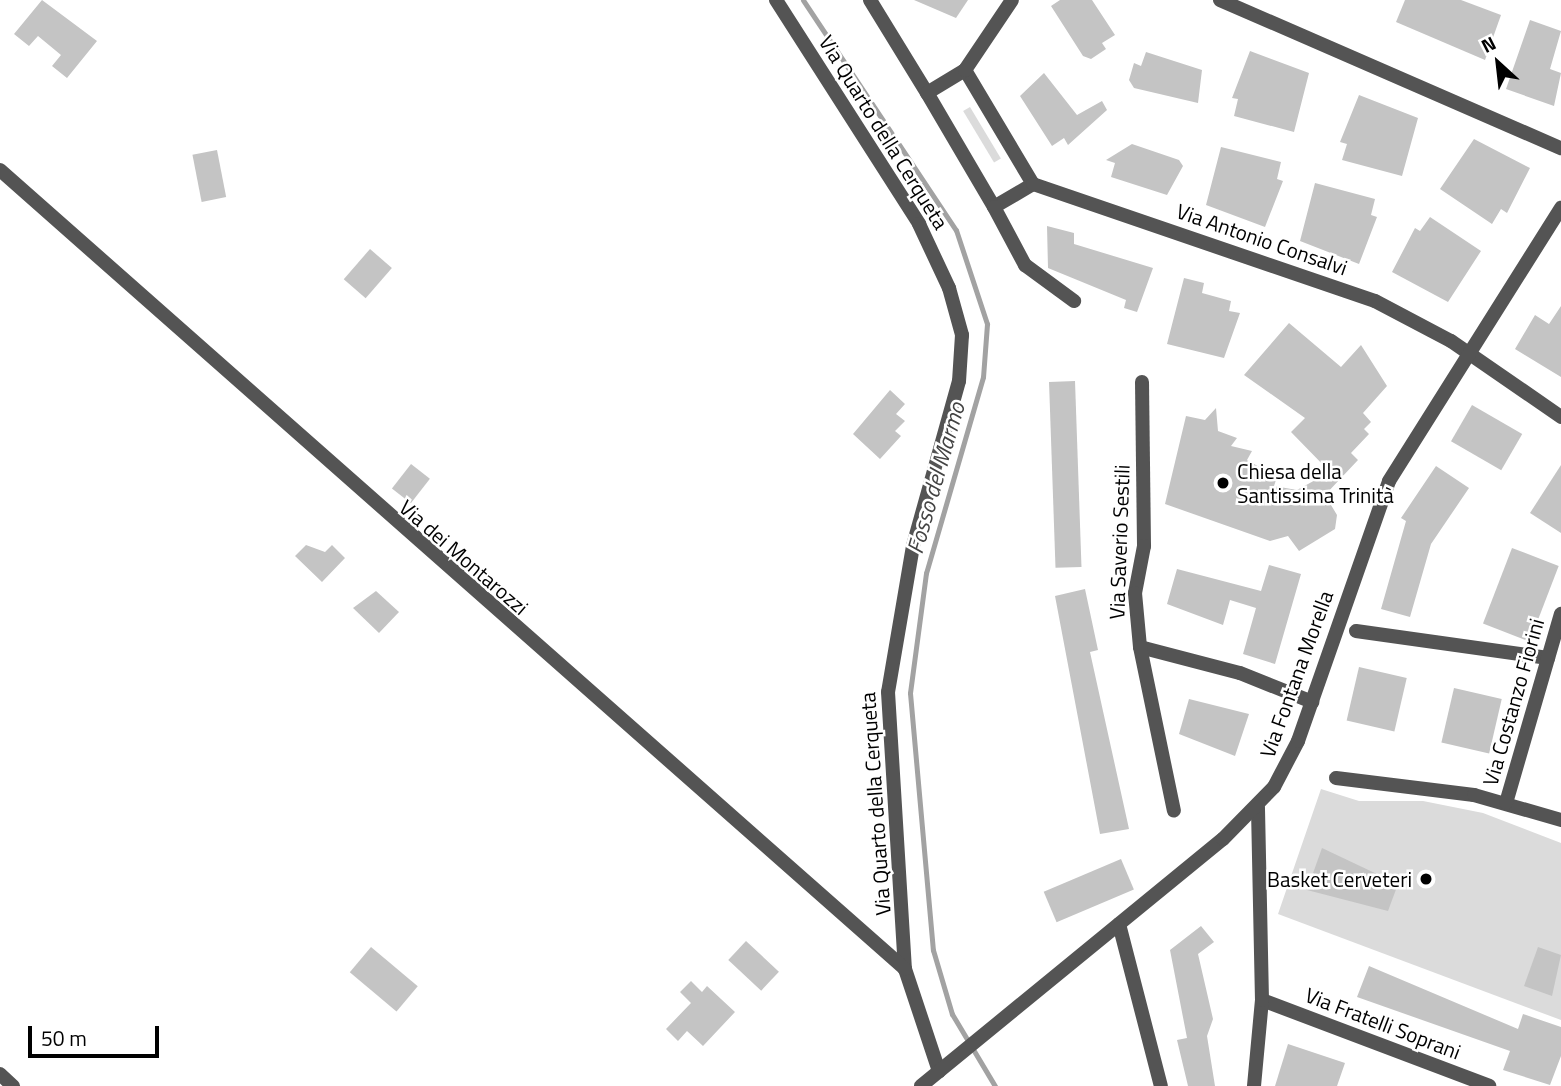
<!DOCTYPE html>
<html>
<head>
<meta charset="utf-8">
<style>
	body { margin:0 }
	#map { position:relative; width:1561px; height:1086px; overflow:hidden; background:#fff; font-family:"Titillium Web",sans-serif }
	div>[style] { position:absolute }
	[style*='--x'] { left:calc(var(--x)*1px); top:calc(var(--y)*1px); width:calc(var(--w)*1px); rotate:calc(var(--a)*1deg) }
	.green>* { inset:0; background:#dbdbdb; transform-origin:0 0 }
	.stream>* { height:5px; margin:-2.5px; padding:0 2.5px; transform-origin:2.5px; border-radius:2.5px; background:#a2a2a2 }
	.building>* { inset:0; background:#c4c4c4; transform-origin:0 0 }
	.minor>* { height:14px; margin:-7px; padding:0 7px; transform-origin:7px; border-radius:7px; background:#545454 }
	.tertiary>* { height:14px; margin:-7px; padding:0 7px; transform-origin:7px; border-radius:7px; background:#545454 }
	.dots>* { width:19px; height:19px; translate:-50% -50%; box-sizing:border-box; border:4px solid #fff; border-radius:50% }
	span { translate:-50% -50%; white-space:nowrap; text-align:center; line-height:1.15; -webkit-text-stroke:5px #fff; paint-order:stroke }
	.street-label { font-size:21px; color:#000 }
	.poi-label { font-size:21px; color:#000 }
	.left { translate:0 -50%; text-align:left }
	.right { translate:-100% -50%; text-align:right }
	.water-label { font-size:23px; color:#434343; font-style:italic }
	.north { position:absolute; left:1463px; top:28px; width:70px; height:70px; -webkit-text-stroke:5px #fff; paint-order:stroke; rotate:333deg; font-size:19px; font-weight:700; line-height:28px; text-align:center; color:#000 }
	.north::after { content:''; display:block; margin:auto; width:24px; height:32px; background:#000; clip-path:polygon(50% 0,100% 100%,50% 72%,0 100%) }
	.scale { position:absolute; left:28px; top:1026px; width:131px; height:32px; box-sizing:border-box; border:4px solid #000; border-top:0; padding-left:9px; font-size:21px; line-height:24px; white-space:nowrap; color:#000; -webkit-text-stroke:5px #fff; paint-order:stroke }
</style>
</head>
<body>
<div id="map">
	<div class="green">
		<div style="left:970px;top:107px;width:60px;height:8px;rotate:59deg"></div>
		<div style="clip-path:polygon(1321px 789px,1359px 801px,1423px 801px,1483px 813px,1561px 843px,1561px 1020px,1278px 914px)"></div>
	</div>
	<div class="stream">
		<div style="--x:803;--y:0;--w:276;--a:56.4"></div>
		<div style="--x:956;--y:230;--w:99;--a:71.7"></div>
		<div style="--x:987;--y:324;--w:53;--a:94.3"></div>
		<div style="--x:983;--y:377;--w:204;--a:106.2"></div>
		<div style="--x:926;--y:573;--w:121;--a:97.6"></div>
		<div style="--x:910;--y:693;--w:258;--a:84.9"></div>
		<div style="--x:933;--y:950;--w:67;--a:73.5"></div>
		<div style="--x:952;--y:1014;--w:84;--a:59.2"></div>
	</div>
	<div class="building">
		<div style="clip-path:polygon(42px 0,97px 41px,67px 78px,52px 66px,61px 55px,38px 36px,29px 46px,14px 34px)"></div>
		<div style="clip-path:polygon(914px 0,968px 0,956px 18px)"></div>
		<div style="clip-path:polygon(1060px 0,1092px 0,1115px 35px,1102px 43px,1106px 49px,1091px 59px,1083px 56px,1051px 6px)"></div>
		<div style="clip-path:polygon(1405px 0,1461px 0,1501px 15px,1485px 60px,1396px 22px)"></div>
		<div style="clip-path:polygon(1530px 20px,1561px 31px,1550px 69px,1561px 73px,1554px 106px,1506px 89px)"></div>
		<div style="clip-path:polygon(1250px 51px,1309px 73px,1294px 132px,1234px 116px,1238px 99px,1232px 98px)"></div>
		<div style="clip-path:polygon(1146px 52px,1202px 70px,1198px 103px,1134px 88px,1129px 80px,1134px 63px,1141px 66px)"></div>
		<div style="clip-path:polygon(1044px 73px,1077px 115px,1102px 101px,1107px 110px,1068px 145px,1064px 138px,1052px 146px,1020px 96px)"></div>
		<div style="clip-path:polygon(1359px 95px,1418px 118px,1402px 176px,1342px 160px,1347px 144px,1340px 142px)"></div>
		<div style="clip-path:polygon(1474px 139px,1530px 168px,1507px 213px,1501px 209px,1492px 224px,1440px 189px)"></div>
		<div style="clip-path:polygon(1132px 144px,1179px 160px,1183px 166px,1167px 195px,1111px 177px,1115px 163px,1106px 160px)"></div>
		<div style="clip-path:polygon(1221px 147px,1281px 162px,1277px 179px,1283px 181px,1265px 227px,1206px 205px)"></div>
		<div style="left:217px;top:150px;width:48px;height:25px;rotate:79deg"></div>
		<div style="clip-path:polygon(1315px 183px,1375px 199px,1371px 215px,1377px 217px,1359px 264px,1300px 241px)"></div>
		<div style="clip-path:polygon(1430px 217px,1481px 251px,1448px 302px,1392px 272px,1415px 228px,1420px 231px)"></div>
		<div style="clip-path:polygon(1047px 226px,1074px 233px,1074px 244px,1153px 268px,1137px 312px,1124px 308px,1126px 300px,1048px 268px)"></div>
		<div style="left:370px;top:249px;width:29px;height:40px;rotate:41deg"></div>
		<div style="clip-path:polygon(1184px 278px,1204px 283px,1202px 293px,1231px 301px,1229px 311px,1240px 313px,1224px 358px,1167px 344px)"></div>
		<div style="clip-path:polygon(1561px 306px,1561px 377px,1515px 349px,1535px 315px,1549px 324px)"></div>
		<div style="clip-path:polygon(1289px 323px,1341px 367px,1361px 345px,1387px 386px,1363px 413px,1371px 422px,1364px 429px,1369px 434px,1351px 453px,1358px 460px,1325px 495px,1337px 515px,1335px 529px,1299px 551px,1288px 536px,1270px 541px,1165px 504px,1186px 416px,1205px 420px,1216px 408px,1218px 431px,1237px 438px,1231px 446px,1252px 451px,1247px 460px,1277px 477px,1274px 486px,1297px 490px,1330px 472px,1291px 432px,1305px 418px,1244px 375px)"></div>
		<div style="left:1075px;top:381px;width:186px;height:26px;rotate:88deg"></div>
		<div style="clip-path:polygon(890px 390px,905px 404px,896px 414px,905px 421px,895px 431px,901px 436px,880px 459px,853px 434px)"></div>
		<div style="left:1472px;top:405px;width:58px;height:42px;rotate:30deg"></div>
		<div style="left:411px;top:464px;width:24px;height:31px;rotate:38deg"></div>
		<div style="clip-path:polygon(1561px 465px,1561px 533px,1530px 513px)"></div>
		<div style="clip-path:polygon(1436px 466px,1469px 488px,1431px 544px,1410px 617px,1381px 609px,1406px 521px,1401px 518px)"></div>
		<div style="clip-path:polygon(306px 545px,325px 552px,332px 545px,345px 558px,322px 582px,295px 556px)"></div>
		<div style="left:1512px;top:548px;width:50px;height:81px;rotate:21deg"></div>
		<div style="clip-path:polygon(1269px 565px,1301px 574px,1275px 664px,1243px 654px,1256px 608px,1230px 600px,1223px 625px,1167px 604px,1177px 569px,1261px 591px)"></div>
		<div style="clip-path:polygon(1085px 589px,1098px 650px,1090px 652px,1129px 829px,1100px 834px,1055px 596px)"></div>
		<div style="clip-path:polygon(376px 591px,399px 612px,379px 633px,353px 608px)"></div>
		<div style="left:1359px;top:667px;width:49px;height:55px;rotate:13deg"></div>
		<div style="left:1454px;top:688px;width:49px;height:56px;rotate:13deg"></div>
		<div style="clip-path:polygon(1189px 699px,1249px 714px,1235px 756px,1179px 734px)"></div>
		<div style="clip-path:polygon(1322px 848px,1398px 884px,1388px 911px,1307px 890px)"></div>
		<div style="left:1121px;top:859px;width:33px;height:84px;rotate:67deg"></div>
		<div style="clip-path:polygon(1201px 926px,1214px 942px,1198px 954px,1213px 1019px,1207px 1036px,1215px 1086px,1188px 1086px,1177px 1040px,1187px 1038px,1170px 950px)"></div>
		<div style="left:746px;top:941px;width:45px;height:26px;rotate:43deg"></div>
		<div style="left:371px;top:947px;width:61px;height:33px;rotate:40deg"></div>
		<div style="clip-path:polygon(1538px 947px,1561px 955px,1552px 996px,1524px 986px)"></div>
		<div style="clip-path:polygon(1369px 966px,1518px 1029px,1523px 1014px,1561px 1027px,1561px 1056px,1550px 1085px,1503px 1070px,1510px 1051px,1357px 997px)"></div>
		<div style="clip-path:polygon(691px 981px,702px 992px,707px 986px,735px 1012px,703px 1046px,687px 1031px,678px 1041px,666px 1029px,691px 1003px,680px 992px)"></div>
		<div style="clip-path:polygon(1288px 1044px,1345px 1063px,1337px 1086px,1275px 1086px)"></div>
	</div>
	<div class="minor">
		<div style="--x:776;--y:0;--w:266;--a:57.4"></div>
		<div style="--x:919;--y:224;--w:71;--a:64.9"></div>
		<div style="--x:949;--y:288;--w:49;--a:74.5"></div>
		<div style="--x:962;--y:335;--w:46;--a:93.7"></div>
		<div style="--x:959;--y:381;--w:171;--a:105.6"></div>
		<div style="--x:913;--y:546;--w:148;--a:99.7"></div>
		<div style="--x:888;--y:692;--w:278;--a:86.5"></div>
		<div style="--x:905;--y:969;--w:108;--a:71.6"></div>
		<div style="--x:870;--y:0;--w:109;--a:58.5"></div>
		<div style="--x:1220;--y:0;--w:372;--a:23.5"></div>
		<div style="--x:965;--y:70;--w:133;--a:59.2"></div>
		<div style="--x:1033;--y:184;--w:45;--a:149.5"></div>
		<div style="--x:994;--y:207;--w:132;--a:-120.4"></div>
		<div style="--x:927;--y:93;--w:44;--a:-31.2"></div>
		<div style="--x:965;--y:70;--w:84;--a:-56.1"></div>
		<div style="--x:0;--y:170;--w:1207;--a:41.44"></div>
		<div style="--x:1033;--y:184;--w:361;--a:18.9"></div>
		<div style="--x:1375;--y:301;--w:86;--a:27.8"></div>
		<div style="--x:1451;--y:341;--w:134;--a:34.6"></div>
		<div style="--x:994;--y:207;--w:66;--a:61.9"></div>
		<div style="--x:1025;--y:265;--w:61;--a:36.3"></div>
		<div style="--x:1142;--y:382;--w:164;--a:89.3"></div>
		<div style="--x:1144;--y:546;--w:48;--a:100.8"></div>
		<div style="--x:1135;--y:593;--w:54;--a:84.7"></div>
		<div style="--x:1140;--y:647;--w:103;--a:14.6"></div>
		<div style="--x:1240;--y:673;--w:78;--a:21.9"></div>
		<div style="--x:1356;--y:631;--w:194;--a:8"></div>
		<div style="--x:1140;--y:647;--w:167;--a:78.3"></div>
		<div style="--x:1336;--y:778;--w:139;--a:7"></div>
		<div style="--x:1474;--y:795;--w:91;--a:16"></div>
		<div style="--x:1506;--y:803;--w:197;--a:-73.8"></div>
		<div style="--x:1119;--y:924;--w:167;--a:75.5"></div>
		<div style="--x:1262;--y:1000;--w:243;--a:20.7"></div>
		<div style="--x:0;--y:1074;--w:18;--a:43"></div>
		<div style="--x:1254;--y:1086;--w:86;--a:-84.7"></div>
		<div style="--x:1262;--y:1000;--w:193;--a:-91.2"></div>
	</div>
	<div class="tertiary">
		<div style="--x:921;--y:1086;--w:390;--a:-39.3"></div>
		<div style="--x:1223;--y:839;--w:73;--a:-45.6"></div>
		<div style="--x:1274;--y:787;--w:52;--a:-62.4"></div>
		<div style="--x:1298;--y:741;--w:275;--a:-70.7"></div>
		<div style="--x:1389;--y:481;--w:323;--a:-57.8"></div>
	</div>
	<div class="dots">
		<div style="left:1223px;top:483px;background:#000"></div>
		<div style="left:1426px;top:879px;background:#000"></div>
	</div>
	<div class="street-label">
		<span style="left:884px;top:132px;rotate:58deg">Via Quarto della Cerqueta</span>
		<span style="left:1262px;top:239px;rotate:19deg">Via Antonio Consalvi</span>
		<span style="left:1119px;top:542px;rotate:-88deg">Via Saverio Sestili</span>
		<span style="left:464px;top:557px;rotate:41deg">Via dei Montarozzi</span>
		<span style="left:1296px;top:674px;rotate:-70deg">Via Fontana Morella</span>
		<span style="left:1513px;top:702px;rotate:-74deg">Via Costanzo Fiorini</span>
		<span style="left:875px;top:804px;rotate:-94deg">Via Quarto della Cerqueta</span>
		<span style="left:1383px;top:1023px;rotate:21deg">Via Fratelli Soprani</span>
	</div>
	<div class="poi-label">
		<span class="left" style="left:1237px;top:483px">Chiesa della<br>Santissima Trinità</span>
		<span class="right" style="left:1412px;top:879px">Basket Cerveteri</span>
	</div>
	<div class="water-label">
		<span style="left:936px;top:478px;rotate:-74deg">Fosso del Marmo</span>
	</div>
	<div class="north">N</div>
	<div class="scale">50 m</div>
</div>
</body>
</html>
